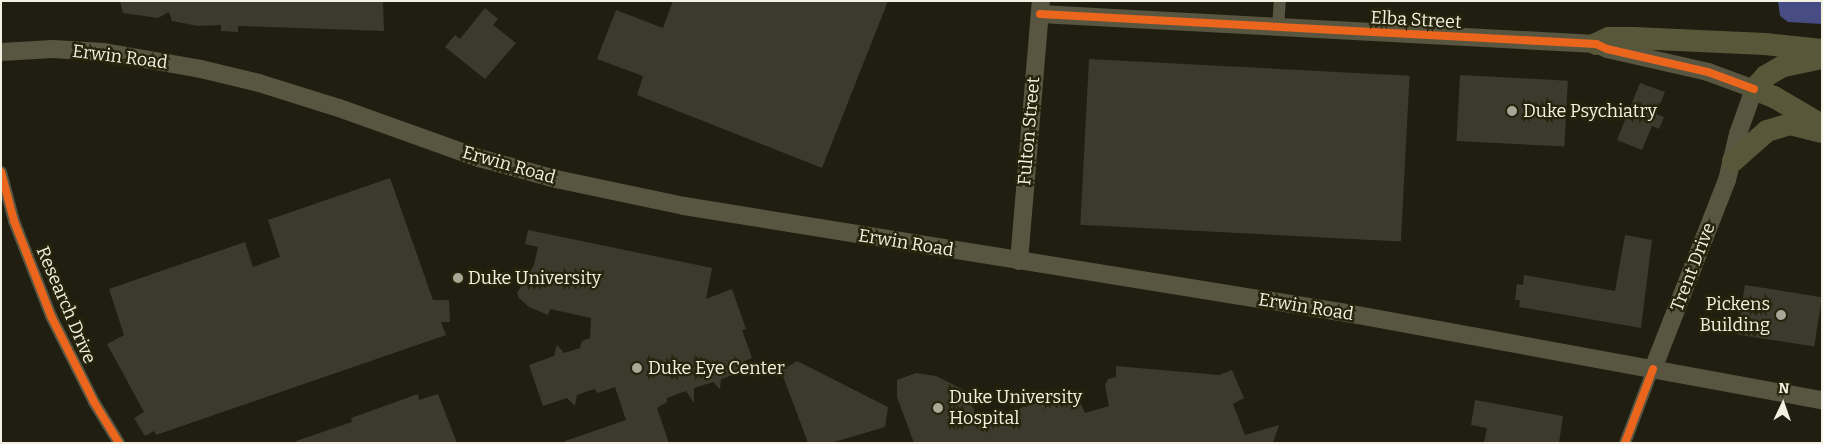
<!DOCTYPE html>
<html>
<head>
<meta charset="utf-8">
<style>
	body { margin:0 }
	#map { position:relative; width:1823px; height:444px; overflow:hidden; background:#201e10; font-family:Bitter,serif }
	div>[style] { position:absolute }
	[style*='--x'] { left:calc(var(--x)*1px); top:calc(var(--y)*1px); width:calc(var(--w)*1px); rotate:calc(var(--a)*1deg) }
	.forest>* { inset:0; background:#474c82 }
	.building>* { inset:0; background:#3b3a2d; transform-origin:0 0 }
	.street>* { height:12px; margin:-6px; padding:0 6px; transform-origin:6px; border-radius:6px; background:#575643 }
	.secondary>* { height:18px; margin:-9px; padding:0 9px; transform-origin:9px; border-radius:9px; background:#585640 }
	.highway>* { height:22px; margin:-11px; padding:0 11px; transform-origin:11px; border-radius:11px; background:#59573a }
	.cycleway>* { height:8px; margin:-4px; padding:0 4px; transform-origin:4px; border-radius:4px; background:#eb651d }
	.dots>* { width:14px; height:14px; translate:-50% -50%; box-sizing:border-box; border:2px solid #26240a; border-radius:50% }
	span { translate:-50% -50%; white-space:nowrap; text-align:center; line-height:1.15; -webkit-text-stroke:4.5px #26240a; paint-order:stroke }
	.street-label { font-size:18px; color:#f2f1e1 }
	.poi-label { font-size:18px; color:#f2f1e1 }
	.left { translate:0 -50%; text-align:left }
	.right { translate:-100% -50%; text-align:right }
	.frame { position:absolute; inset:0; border:2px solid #f2f1e1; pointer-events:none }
	.north { position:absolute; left:1758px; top:379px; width:50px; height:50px; -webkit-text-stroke:4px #26240a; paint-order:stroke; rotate:3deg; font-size:14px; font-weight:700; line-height:20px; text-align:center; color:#f2f1e1 }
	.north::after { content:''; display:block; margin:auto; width:18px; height:22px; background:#f2f1e1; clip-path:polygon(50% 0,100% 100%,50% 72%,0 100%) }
</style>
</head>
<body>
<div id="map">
	<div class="forest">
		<div style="clip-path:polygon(1778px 1px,1822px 1px,1822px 24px,1788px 22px,1780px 16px)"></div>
	</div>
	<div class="building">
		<div style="clip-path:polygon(120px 1px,383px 1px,384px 31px,238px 26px,238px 32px,221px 31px,221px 25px,198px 26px,172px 21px,169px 12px,158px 18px,123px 13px)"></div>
		<div style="clip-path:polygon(673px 1px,888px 1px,822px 168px,637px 95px,643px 76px,597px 59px,616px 10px,663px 28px)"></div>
		<div style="clip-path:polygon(485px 8px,498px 19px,493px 25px,516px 43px,485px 79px,445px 47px,455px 35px,460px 39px)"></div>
		<div style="left:1089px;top:59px;width:321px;height:166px;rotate:3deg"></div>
		<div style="left:1460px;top:75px;width:108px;height:66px;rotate:3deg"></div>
		<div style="clip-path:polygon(1640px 83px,1665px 92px,1656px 114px,1664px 117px,1659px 129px,1652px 126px,1642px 150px,1617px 140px)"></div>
		<div style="clip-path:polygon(390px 178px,433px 300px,449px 300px,450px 322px,441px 322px,446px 335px,156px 435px,154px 431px,145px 436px,134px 418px,144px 412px,107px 344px,124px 335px,109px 289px,245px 242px,253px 267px,280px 257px,268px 220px)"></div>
		<div style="clip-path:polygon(528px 230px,712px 268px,706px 299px,732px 289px,746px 329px,742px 330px,752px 358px,743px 362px,745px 371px,721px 379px,720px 389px,713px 382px,694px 388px,694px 403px,686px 391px,667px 398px,667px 402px,657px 408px,669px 443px,565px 443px,565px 441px,626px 420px,615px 387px,598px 393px,594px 389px,577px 395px,575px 406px,567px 398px,543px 406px,529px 365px,554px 356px,557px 345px,564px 353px,580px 348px,582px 341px,590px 338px,591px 318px,550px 309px,548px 315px,529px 307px,519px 298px,517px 293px,534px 265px,538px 247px,525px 244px)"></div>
		<div style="clip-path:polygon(1625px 235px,1652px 240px,1641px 328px,1519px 307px,1520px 300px,1515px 300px,1517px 284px,1523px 285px,1524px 275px,1615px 291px)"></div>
		<div style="left:1745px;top:285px;width:78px;height:50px;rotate:9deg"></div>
		<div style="clip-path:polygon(797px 361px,888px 407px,885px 427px,831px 443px,808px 443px,781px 371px)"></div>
		<div style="clip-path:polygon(1116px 366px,1219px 375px,1232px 370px,1244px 398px,1233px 404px,1245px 435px,1279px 425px,1273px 443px,914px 443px,897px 397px,897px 380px,916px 373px,936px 376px,970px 393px,974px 404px,974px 422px,1075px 391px,1085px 413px,1109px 406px,1105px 385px,1108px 379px,1116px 377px)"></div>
		<div style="clip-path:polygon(418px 394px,419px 400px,438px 394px,457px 443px,297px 443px,296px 441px,352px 422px,351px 418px)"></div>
		<div style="clip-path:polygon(1475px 400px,1563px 416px,1559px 443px,1484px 443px,1487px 428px,1471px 425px)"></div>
	</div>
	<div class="street">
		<div style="--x:1278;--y:27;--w:26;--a:-86"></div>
		<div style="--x:1;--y:172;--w:51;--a:75.1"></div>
		<div style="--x:14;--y:221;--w:102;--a:68.7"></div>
		<div style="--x:51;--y:316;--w:96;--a:63.4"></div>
		<div style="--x:94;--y:402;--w:48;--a:58.6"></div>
		<div style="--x:1625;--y:443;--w:79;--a:-69.3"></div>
	</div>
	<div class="secondary">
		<div style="--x:1040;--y:14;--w:557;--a:3.09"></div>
		<div style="--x:1596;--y:44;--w:12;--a:24"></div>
		<div style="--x:1607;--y:49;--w:104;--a:12.8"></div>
		<div style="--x:1708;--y:72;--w:49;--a:20.3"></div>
		<div style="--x:1754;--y:89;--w:48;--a:109.6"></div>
		<div style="--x:1738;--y:134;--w:47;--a:103.4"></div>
		<div style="--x:1727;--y:180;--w:203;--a:111.4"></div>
		<div style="--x:1;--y:52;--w:52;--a:-3.3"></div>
		<div style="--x:53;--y:49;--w:51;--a:3.4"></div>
		<div style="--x:104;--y:52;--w:98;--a:9.9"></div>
		<div style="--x:201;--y:69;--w:60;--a:13.6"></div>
		<div style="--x:259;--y:83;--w:84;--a:17.4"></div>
		<div style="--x:339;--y:108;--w:149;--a:19.7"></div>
		<div style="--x:479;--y:158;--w:80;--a:15.3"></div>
		<div style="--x:556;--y:179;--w:131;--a:11.9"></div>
		<div style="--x:684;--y:206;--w:677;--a:9.18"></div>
		<div style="--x:1352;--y:314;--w:478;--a:10.4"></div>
		<div style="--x:1019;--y:261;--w:261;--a:-85.2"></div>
	</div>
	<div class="highway">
		<div style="--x:1596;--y:44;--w:14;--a:-25"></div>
		<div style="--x:1609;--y:38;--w:25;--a:0"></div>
		<div style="--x:1634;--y:38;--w:131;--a:2.6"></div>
		<div style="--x:1765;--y:44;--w:57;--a:6"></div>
		<div style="--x:1822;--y:58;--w:40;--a:168"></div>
		<div style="--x:1783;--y:66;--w:20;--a:150"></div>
		<div style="--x:1766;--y:76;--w:18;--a:133"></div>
		<div style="--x:1754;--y:89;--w:22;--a:22"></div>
		<div style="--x:1774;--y:97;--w:56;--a:30.3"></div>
		<div style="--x:1733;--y:161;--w:45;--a:-41.4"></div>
		<div style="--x:1767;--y:131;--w:24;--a:-17"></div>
		<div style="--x:1790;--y:124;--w:32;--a:14"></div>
	</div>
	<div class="cycleway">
		<div style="--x:1040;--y:14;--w:557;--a:3.09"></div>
		<div style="--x:1596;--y:44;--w:12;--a:24"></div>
		<div style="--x:1607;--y:49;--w:104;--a:12.8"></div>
		<div style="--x:1708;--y:72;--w:49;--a:20.3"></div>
		<div style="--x:1;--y:172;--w:51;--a:75.1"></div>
		<div style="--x:14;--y:221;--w:102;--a:68.7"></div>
		<div style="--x:51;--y:316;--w:96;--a:63.4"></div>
		<div style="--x:94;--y:402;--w:48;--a:58.6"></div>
		<div style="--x:1625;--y:443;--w:79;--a:-69.3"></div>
	</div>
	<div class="dots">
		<div style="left:1512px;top:111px;background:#a8a798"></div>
		<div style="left:458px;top:278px;background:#a8a798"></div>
		<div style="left:1781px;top:315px;background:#a8a798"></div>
		<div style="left:637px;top:368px;background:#a8a798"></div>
		<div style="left:938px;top:408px;background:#a8a798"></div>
	</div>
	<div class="street-label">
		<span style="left:1416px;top:20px;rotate:3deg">Elba Street</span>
		<span style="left:120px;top:57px;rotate:7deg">Erwin Road</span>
		<span style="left:1029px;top:131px;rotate:-85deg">Fulton Street</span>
		<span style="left:509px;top:165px;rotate:16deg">Erwin Road</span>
		<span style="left:906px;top:243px;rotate:9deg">Erwin Road</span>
		<span style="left:1693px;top:267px;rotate:-69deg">Trent Drive</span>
		<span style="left:66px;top:305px;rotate:67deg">Research Drive</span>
		<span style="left:1306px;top:307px;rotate:9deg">Erwin Road</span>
	</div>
	<div class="poi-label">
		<span class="left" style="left:1523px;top:111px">Duke Psychiatry</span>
		<span class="left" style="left:468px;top:278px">Duke University</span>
		<span class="right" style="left:1770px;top:315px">Pickens<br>Building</span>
		<span class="left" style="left:648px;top:368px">Duke Eye Center</span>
		<span class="left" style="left:949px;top:408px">Duke University<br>Hospital</span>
	</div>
	<div class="frame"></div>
	<div class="north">N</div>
</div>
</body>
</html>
